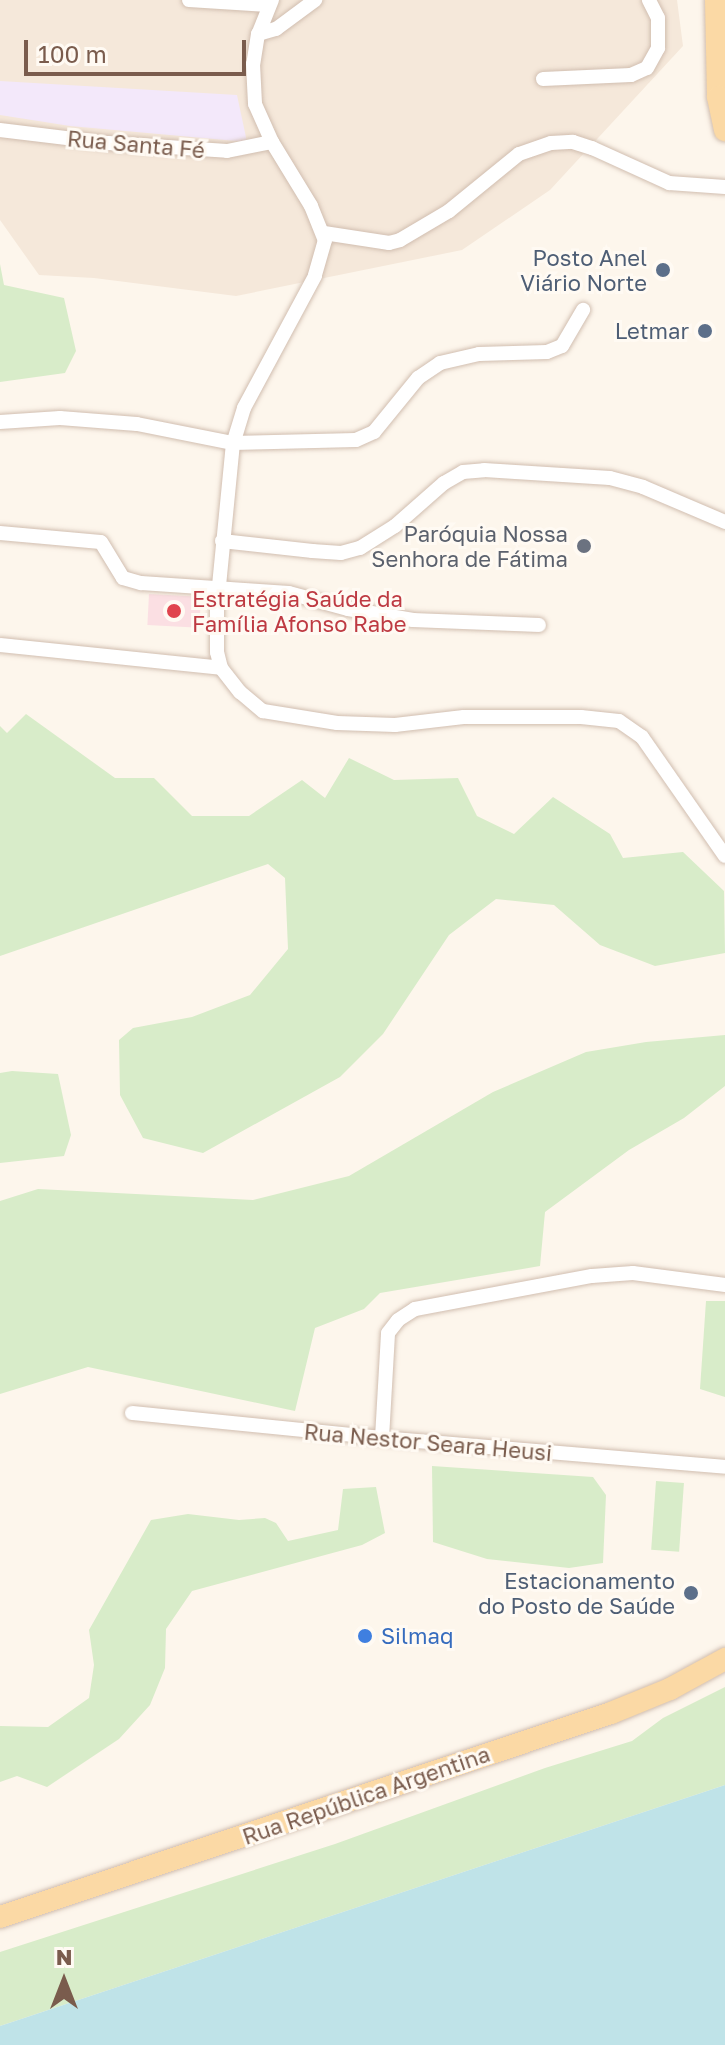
<!DOCTYPE html>
<html>
<head>
<meta charset="utf-8">
<style>
	body { margin:0 }
	#map { position:relative; width:725px; height:2045px; overflow:hidden; background:#fdf6ec; font-family:"Golos Text",sans-serif }
	div>[style] { position:absolute }
	[style*='--x'] { left:calc(var(--x)*1px); top:calc(var(--y)*1px); width:calc(var(--w)*1px); rotate:calc(var(--a)*1deg) }
	.residential>* { inset:0; background:#f5e8da }
	.education>* { inset:0; background:#f3e8fa }
	.medical>* { inset:0; background:#fbdfe3; transform-origin:0 0 }
	.green>* { inset:0; background:#d8ecc9; transform-origin:0 0 }
	.water>* { inset:0; background:#bfe3e8 }
	.roads { filter:drop-shadow(0 0 2px #d1beb0) drop-shadow(0 0 2px #d1beb0) }
	.minor>* { height:14px; margin:-7px; padding:0 7px; transform-origin:7px; border-radius:7px; background:#fff }
	.primary>* { height:22px; margin:-11px; padding:0 11px; transform-origin:11px; border-radius:11px; background:#fbd9a5 }
	.dots>* { width:22px; height:22px; translate:-50% -50%; box-sizing:border-box; border:4px solid #fffaf3; border-radius:50% }
	span { translate:-50% -50%; white-space:nowrap; text-align:center; line-height:1.15; -webkit-text-stroke:6px #fffaf3; paint-order:stroke }
	.street-label { font-size:22px; color:#7a5c4d }
	.service-label { font-size:22px; color:#4e5e75 }
	.right { translate:-100% -50%; text-align:right }
	.worship-label { font-size:22px; color:#5b616d }
	.health-label { font-size:22px; color:#be3a42 }
	.left { translate:0 -50%; text-align:left }
	.shop-label { font-size:22px; color:#366cbe }
	.north { position:absolute; left:24px; top:1941px; width:80px; height:80px; -webkit-text-stroke:6px #fffaf3; paint-order:stroke; rotate:0deg; font-size:22px; font-weight:700; line-height:32px; text-align:center; color:#7a5c4d }
	.north::after { content:''; display:block; margin:auto; width:28px; height:36px; background:#7a5c4d; clip-path:polygon(50% 0,100% 100%,50% 72%,0 100%) }
	.scale { position:absolute; left:24px; top:40px; width:222px; height:36px; box-sizing:border-box; border:4px solid #7a5c4d; border-top:0; padding-left:10px; font-size:24px; line-height:28px; white-space:nowrap; color:#7a5c4d; -webkit-text-stroke:6px #fffaf3; paint-order:stroke }
</style>
</head>
<body>
<div id="map">
	<div class="residential">
		<div style="clip-path:polygon(0 0,677px 0,683px 46px,550px 190px,462px 250px,236px 296px,94px 278px,39px 275px,0 220px)"></div>
	</div>
	<div class="education">
		<div style="clip-path:polygon(0 81px,237px 95px,247px 142px,70px 126px,0 115px)"></div>
	</div>
	<div class="medical">
		<div style="left:149px;top:594px;width:52px;height:31px;rotate:3deg"></div>
	</div>
	<div class="green">
		<div style="clip-path:polygon(0 264px,4px 285px,64px 298px,76px 351px,65px 373px,0 382px)"></div>
		<div style="clip-path:polygon(26px 714px,115px 778px,154px 778px,192px 816px,249px 816px,302px 780px,325px 798px,349px 758px,394px 780px,458px 778px,477px 816px,514px 834px,553px 797px,610px 834px,623px 858px,683px 852px,724px 891px,725px 953px,655px 966px,600px 945px,554px 905px,496px 899px,449px 935px,383px 1034px,340px 1077px,203px 1153px,143px 1138px,120px 1095px,119px 1040px,133px 1028px,192px 1017px,250px 995px,288px 949px,285px 878px,268px 864px,0 956px,0 726px,7px 733px)"></div>
		<div style="clip-path:polygon(725px 1035px,725px 1086px,684px 1118px,629px 1150px,545px 1212px,540px 1266px,380px 1293px,364px 1309px,315px 1328px,295px 1411px,88px 1367px,0 1394px,0 1201px,38px 1189px,253px 1200px,349px 1176px,493px 1092px,586px 1052px,646px 1042px)"></div>
		<div style="clip-path:polygon(12px 1071px,58px 1074px,71px 1135px,64px 1156px,0 1163px,0 1073px)"></div>
		<div style="clip-path:polygon(706px 1301px,725px 1301px,725px 1397px,700px 1389px)"></div>
		<div style="clip-path:polygon(432px 1466px,593px 1477px,606px 1495px,603px 1563px,569px 1568px,487px 1559px,433px 1542px)"></div>
		<div style="left:656px;top:1481px;width:28px;height:69px;rotate:4deg"></div>
		<div style="clip-path:polygon(376px 1487px,385px 1533px,362px 1545px,192px 1591px,166px 1629px,165px 1668px,150px 1705px,119px 1739px,47px 1787px,17px 1776px,0 1782px,0 1726px,48px 1727px,89px 1698px,94px 1665px,89px 1630px,151px 1520px,188px 1514px,239px 1520px,265px 1518px,276px 1523px,288px 1541px,338px 1530px,343px 1489px)"></div>
		<div style="clip-path:polygon(725px 1687px,725px 1785px,0 2026px,0 1952px,335px 1844px,545px 1768px,632px 1741px,663px 1718px)"></div>
	</div>
	<div class="water">
		<div style="clip-path:polygon(725px 1785px,725px 2045px,0 2045px,0 2026px)"></div>
	</div>
	<div class="roads">
		<div class="minor">
			<div style="--x:189;--y:0;--w:79;--a:3.6"></div>
			<div style="--x:272;--y:0;--w:37;--a:112"></div>
			<div style="--x:258;--y:34;--w:30;--a:99"></div>
			<div style="--x:253;--y:64;--w:40;--a:87.1"></div>
			<div style="--x:255;--y:104;--w:42;--a:65.9"></div>
			<div style="--x:272;--y:142;--w:75;--a:58.6"></div>
			<div style="--x:311;--y:206;--w:37;--a:68"></div>
			<div style="--x:325;--y:240;--w:37;--a:106"></div>
			<div style="--x:315;--y:276;--w:150;--a:118.3"></div>
			<div style="--x:244;--y:408;--w:37;--a:107"></div>
			<div style="--x:233;--y:443;--w:164;--a:95.6"></div>
			<div style="--x:217;--y:606;--w:46;--a:90"></div>
			<div style="--x:217;--y:652;--w:16;--a:76"></div>
			<div style="--x:221;--y:668;--w:31;--a:52"></div>
			<div style="--x:240;--y:692;--w:30;--a:40"></div>
			<div style="--x:263;--y:711;--w:75;--a:9.2"></div>
			<div style="--x:337;--y:723;--w:58;--a:2"></div>
			<div style="--x:395;--y:725;--w:69;--a:-6.6"></div>
			<div style="--x:464;--y:717;--w:117;--a:0"></div>
			<div style="--x:581;--y:717;--w:38;--a:6"></div>
			<div style="--x:619;--y:721;--w:28;--a:35"></div>
			<div style="--x:642;--y:737;--w:145;--a:55.1"></div>
			<div style="--x:258;--y:34;--w:19;--a:-16"></div>
			<div style="--x:276;--y:29;--w:49;--a:-36.6"></div>
			<div style="--x:543;--y:79;--w:88;--a:-2.6"></div>
			<div style="--x:631;--y:75;--w:17;--a:-24"></div>
			<div style="--x:647;--y:68;--w:23;--a:-61"></div>
			<div style="--x:658;--y:48;--w:30;--a:-90"></div>
			<div style="--x:658;--y:18;--w:20;--a:-117"></div>
			<div style="--x:0;--y:130;--w:109;--a:6.9"></div>
			<div style="--x:108;--y:143;--w:119;--a:3.8"></div>
			<div style="--x:227;--y:151;--w:46;--a:-11.3"></div>
			<div style="--x:324;--y:233;--w:66;--a:8.7"></div>
			<div style="--x:389;--y:243;--w:11;--a:-15"></div>
			<div style="--x:400;--y:240;--w:57;--a:-30.6"></div>
			<div style="--x:449;--y:211;--w:90;--a:-39.2"></div>
			<div style="--x:519;--y:154;--w:34;--a:-19"></div>
			<div style="--x:551;--y:143;--w:22;--a:-3"></div>
			<div style="--x:573;--y:142;--w:20;--a:18"></div>
			<div style="--x:592;--y:148;--w:85;--a:24.4"></div>
			<div style="--x:669;--y:183;--w:56;--a:4.1"></div>
			<div style="--x:0;--y:422;--w:60;--a:-3.8"></div>
			<div style="--x:60;--y:418;--w:77;--a:4.5"></div>
			<div style="--x:137;--y:424;--w:98;--a:11.2"></div>
			<div style="--x:233;--y:443;--w:123;--a:-1.4"></div>
			<div style="--x:356;--y:440;--w:20;--a:-24"></div>
			<div style="--x:374;--y:432;--w:70;--a:-50.8"></div>
			<div style="--x:418;--y:378;--w:27;--a:-34"></div>
			<div style="--x:440;--y:363;--w:40;--a:-13"></div>
			<div style="--x:479;--y:354;--w:68;--a:-1.7"></div>
			<div style="--x:547;--y:352;--w:16;--a:-22"></div>
			<div style="--x:562;--y:346;--w:42;--a:-59.7"></div>
			<div style="--x:0;--y:533;--w:101;--a:5.1"></div>
			<div style="--x:101;--y:542;--w:42;--a:58.6"></div>
			<div style="--x:123;--y:578;--w:19;--a:16"></div>
			<div style="--x:141;--y:583;--w:148;--a:3.9"></div>
			<div style="--x:289;--y:593;--w:61;--a:15.2"></div>
			<div style="--x:348;--y:609;--w:66;--a:9.6"></div>
			<div style="--x:413;--y:620;--w:126;--a:2.3"></div>
			<div style="--x:222;--y:541;--w:91;--a:6.3"></div>
			<div style="--x:312;--y:551;--w:29;--a:4"></div>
			<div style="--x:341;--y:553;--w:20;--a:-15"></div>
			<div style="--x:360;--y:548;--w:41;--a:-32.2"></div>
			<div style="--x:395;--y:526;--w:65;--a:-41.3"></div>
			<div style="--x:444;--y:483;--w:22;--a:-30"></div>
			<div style="--x:463;--y:472;--w:21;--a:-5"></div>
			<div style="--x:484;--y:470;--w:126;--a:3.6"></div>
			<div style="--x:610;--y:478;--w:34;--a:15"></div>
			<div style="--x:643;--y:487;--w:89;--a:23.1"></div>
			<div style="--x:0;--y:645;--w:222;--a:5.9"></div>
			<div style="--x:132;--y:1413;--w:251;--a:5.7"></div>
			<div style="--x:382;--y:1438;--w:344;--a:4.8"></div>
			<div style="--x:382;--y:1438;--w:105;--a:-86.7"></div>
			<div style="--x:388;--y:1333;--w:16;--a:-52"></div>
			<div style="--x:398;--y:1320;--w:20;--a:-33"></div>
			<div style="--x:415;--y:1309;--w:180;--a:-10.6"></div>
			<div style="--x:592;--y:1276;--w:41;--a:-4.2"></div>
			<div style="--x:633;--y:1273;--w:93;--a:7.4"></div>
		</div>
		<div class="primary">
			<div style="--x:716;--y:0;--w:97;--a:88.8"></div>
			<div style="--x:718;--y:97;--w:34;--a:78"></div>
			<div style="--x:0;--y:1917;--w:644;--a:-18.46"></div>
			<div style="--x:611;--y:1713;--w:64;--a:-22.1"></div>
			<div style="--x:670;--y:1689;--w:63;--a:-28.6"></div>
		</div>
	</div>
	<div class="dots">
		<div style="left:663px;top:270px;background:#5c6f8a"></div>
		<div style="left:705px;top:331px;background:#5c6f8a"></div>
		<div style="left:584px;top:546px;background:#6b7280"></div>
		<div style="left:174px;top:611px;background:#e0444e"></div>
		<div style="left:691px;top:1593px;background:#5c6f8a"></div>
		<div style="left:365px;top:1636px;background:#3f7fe0"></div>
	</div>
	<div class="street-label">
		<span style="left:136px;top:144px;rotate:5deg">Rua Santa Fé</span>
		<span style="left:428px;top:1442px;rotate:5deg">Rua Nestor Seara Heusi</span>
		<span style="left:366px;top:1795px;rotate:-19deg">Rua República Argentina</span>
	</div>
	<div class="service-label">
		<span class="right" style="left:647px;top:270px">Posto Anel<br>Viário Norte</span>
		<span class="right" style="left:689px;top:331px">Letmar</span>
		<span class="right" style="left:675px;top:1593px">Estacionamento<br>do Posto de Saúde</span>
	</div>
	<div class="worship-label">
		<span class="right" style="left:568px;top:546px">Paróquia Nossa<br>Senhora de Fátima</span>
	</div>
	<div class="health-label">
		<span class="left" style="left:192px;top:611px">Estratégia Saúde da<br>Família Afonso Rabe</span>
	</div>
	<div class="shop-label">
		<span class="left" style="left:381px;top:1636px">Silmaq</span>
	</div>
	<div class="north">N</div>
	<div class="scale">100 m</div>
</div>
</body>
</html>
